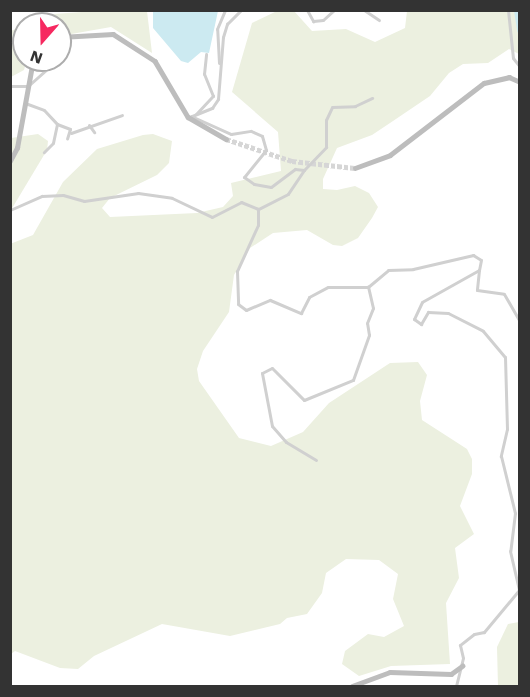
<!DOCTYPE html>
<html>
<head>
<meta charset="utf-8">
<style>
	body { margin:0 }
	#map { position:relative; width:530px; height:697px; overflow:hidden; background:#fff; font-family:"Work Sans",sans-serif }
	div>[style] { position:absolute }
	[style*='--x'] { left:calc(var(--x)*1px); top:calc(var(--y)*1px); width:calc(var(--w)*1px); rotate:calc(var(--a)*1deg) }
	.green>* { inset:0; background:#ecf0e0 }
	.water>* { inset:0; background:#cceaf1 }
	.river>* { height:7px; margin:-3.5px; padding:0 3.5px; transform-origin:3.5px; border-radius:3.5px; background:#cceaf1 }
	.secondary-tunnel>* { height:4.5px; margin-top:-2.25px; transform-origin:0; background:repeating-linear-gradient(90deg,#d6d6d6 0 4.5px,transparent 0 6.5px) }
	.street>* { height:3px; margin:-1.5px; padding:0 1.5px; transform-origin:1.5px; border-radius:1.5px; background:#d0d0d0 }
	.secondary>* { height:4.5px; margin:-2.25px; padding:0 2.25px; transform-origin:2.25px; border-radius:2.25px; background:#bdbdbd }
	span { translate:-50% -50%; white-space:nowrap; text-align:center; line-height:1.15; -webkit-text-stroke:6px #fff; paint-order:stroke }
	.frame { position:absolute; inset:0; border:12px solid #333; pointer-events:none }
	.north { position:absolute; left:12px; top:12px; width:60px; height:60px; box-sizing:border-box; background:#fff; border:2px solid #adadad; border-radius:50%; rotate:200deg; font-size:16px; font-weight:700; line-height:24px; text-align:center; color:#333 }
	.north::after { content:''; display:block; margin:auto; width:21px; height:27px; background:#f62960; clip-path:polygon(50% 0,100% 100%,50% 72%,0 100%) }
</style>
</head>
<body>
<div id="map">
	<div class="green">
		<div style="clip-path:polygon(111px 10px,147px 11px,152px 53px,111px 27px,60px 36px,60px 24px,27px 24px,53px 14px)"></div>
		<div style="clip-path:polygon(277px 11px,294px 11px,312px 31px,346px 29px,375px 42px,405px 28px,407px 11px,519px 11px,519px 54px,509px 49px,488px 63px,463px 64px,449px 73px,430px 96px,393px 121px,372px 135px,337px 148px,323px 179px,323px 189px,337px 190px,355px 186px,369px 193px,378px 207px,372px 218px,358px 238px,342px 246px,333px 245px,307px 230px,273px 233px,250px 248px,234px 275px,229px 312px,203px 351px,197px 369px,199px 381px,239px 438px,271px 446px,303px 432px,329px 403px,390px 363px,418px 362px,427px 375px,420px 401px,422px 420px,467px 449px,472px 459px,472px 474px,460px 506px,474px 534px,455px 548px,459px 578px,446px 603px,450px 664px,391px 666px,359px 676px,342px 664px,345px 651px,368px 634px,384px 637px,404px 626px,393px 599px,398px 574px,379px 560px,346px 559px,326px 573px,322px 593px,307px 614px,287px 618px,280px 624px,230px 636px,162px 624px,94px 656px,78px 669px,60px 668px,15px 651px,11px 654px,10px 244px,33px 235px,63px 182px,97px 149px,143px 135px,153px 134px,172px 141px,169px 163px,157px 175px,110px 198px,102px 208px,110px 217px,197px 213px,223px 207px,233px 196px,231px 183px,281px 171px,278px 132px,232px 92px,252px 23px)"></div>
		<div style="clip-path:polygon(24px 25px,24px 60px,27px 60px,24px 70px,11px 77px,11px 31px)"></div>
		<div style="clip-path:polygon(38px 134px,48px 141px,47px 150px,11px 210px,11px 138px)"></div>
		<div style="clip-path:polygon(519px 622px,519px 686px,498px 686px,497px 647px,508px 624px)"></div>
	</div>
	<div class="water">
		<div style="clip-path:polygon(153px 11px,218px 11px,209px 53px,201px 52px,188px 63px,181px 61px,153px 28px)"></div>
	</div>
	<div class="river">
		<div style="--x:517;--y:10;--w:20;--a:81"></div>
	</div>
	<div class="secondary-tunnel">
		<div style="--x:226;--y:139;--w:70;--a:18.4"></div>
		<div style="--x:292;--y:161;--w:63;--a:6.3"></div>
	</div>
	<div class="street">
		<div style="--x:307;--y:10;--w:13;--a:61"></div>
		<div style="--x:313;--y:21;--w:10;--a:-6"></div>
		<div style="--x:323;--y:20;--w:15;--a:-42"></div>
		<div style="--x:364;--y:10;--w:18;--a:34"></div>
		<div style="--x:508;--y:10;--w:48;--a:84.1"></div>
		<div style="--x:513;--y:58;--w:11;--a:52"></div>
		<div style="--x:219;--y:63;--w:34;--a:-93"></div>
		<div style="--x:217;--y:29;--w:21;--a:-67"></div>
		<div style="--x:10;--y:86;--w:18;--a:0"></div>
		<div style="--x:28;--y:86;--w:28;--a:-42"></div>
		<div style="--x:25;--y:103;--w:20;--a:20"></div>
		<div style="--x:44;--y:110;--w:19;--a:47"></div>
		<div style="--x:57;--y:124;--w:19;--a:102"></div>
		<div style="--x:53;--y:143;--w:13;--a:135"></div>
		<div style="--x:196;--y:114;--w:25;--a:-47"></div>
		<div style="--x:213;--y:96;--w:24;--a:-112"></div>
		<div style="--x:204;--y:74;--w:20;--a:-84"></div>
		<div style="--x:191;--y:116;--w:44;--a:24.2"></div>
		<div style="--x:231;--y:134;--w:20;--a:-9"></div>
		<div style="--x:251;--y:131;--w:12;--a:24"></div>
		<div style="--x:262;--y:136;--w:15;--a:74"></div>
		<div style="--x:266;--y:150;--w:35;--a:129"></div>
		<div style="--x:244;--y:177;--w:12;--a:35"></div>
		<div style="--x:254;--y:184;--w:17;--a:10"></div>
		<div style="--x:271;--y:187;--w:30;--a:-37"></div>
		<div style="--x:295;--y:169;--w:9;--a:6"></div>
		<div style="--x:304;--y:170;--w:29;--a:124"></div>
		<div style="--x:288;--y:194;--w:34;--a:153"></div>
		<div style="--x:192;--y:116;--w:22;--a:-22"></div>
		<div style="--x:212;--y:108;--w:11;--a:-56"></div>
		<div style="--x:218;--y:99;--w:62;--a:-85.4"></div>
		<div style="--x:223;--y:37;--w:14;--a:-73"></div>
		<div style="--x:227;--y:24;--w:20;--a:-45"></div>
		<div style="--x:57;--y:124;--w:14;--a:21"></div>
		<div style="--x:70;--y:129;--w:10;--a:107"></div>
		<div style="--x:89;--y:125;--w:9;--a:54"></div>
		<div style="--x:71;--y:133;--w:54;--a:-19.4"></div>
		<div style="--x:304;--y:170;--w:32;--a:-46"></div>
		<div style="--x:326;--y:147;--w:27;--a:-90"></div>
		<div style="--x:326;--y:120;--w:14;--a:-65"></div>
		<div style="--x:332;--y:107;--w:23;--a:-2"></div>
		<div style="--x:355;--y:106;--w:19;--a:-25"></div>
		<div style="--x:258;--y:209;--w:16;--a:90"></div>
		<div style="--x:258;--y:225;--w:51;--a:114.5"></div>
		<div style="--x:237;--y:271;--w:33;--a:88"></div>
		<div style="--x:238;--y:304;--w:10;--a:37"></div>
		<div style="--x:246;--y:310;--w:26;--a:-23"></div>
		<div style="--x:270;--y:300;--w:34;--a:23"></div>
		<div style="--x:301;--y:313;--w:18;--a:-63"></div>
		<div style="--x:309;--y:297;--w:21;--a:-28"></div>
		<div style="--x:328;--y:287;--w:40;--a:0"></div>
		<div style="--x:368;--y:287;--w:26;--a:-40"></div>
		<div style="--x:388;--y:270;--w:25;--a:-2"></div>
		<div style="--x:413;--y:269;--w:62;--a:-13.1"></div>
		<div style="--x:473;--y:255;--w:9;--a:32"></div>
		<div style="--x:481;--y:260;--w:10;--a:101"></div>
		<div style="--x:479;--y:270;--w:65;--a:150.7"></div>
		<div style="--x:422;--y:302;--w:19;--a:115"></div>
		<div style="--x:414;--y:319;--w:9;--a:36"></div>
		<div style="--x:421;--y:324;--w:14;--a:-60"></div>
		<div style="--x:428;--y:312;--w:20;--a:3"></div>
		<div style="--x:448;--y:313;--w:39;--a:27"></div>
		<div style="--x:483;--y:331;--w:34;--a:50"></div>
		<div style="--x:505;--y:357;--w:72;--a:88.4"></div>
		<div style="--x:507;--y:429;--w:28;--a:103"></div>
		<div style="--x:501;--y:456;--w:59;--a:76.2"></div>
		<div style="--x:515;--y:513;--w:38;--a:97"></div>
		<div style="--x:510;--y:551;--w:40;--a:77"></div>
		<div style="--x:519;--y:590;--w:55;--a:129.8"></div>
		<div style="--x:484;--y:632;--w:10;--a:169"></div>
		<div style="--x:474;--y:634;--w:18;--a:142"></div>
		<div style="--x:460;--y:645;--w:13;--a:77"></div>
		<div style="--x:463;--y:658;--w:29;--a:104"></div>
		<div style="--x:10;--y:210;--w:35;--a:-24"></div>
		<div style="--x:42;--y:196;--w:21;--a:-3"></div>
		<div style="--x:63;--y:195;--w:22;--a:16"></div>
		<div style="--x:84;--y:201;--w:55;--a:-8.4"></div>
		<div style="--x:138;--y:193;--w:34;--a:8"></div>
		<div style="--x:172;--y:198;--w:44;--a:25.4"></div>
		<div style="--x:212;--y:217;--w:33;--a:-27"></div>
		<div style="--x:241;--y:202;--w:18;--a:22"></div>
		<div style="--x:479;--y:270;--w:20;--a:96"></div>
		<div style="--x:477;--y:290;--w:27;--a:8"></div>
		<div style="--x:504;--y:294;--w:32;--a:60"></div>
		<div style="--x:316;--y:460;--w:35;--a:-149"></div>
		<div style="--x:286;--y:442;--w:21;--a:-131"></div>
		<div style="--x:272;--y:426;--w:54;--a:-100.7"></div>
		<div style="--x:262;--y:373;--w:11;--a:-27"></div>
		<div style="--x:272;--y:368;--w:45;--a:45"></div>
		<div style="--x:304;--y:400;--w:53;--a:-22.2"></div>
		<div style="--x:353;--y:380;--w:48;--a:-70.4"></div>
		<div style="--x:369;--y:335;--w:12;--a:-99"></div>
		<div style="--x:367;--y:323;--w:16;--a:-68"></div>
		<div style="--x:373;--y:308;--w:22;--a:-103"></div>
	</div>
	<div class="secondary">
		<div style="--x:60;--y:37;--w:53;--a:-3.2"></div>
		<div style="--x:113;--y:34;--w:50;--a:32.7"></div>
		<div style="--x:155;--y:61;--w:65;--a:59.5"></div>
		<div style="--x:188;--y:117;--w:44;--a:30.1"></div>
		<div style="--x:10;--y:161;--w:15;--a:-62"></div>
		<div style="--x:17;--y:148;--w:89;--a:-79.7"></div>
		<div style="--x:355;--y:168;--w:37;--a:-20"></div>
		<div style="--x:390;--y:155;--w:118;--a:-37.5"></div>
		<div style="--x:484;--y:83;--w:26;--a:-13"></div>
		<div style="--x:509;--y:77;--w:12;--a:24"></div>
		<div style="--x:352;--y:686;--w:40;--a:-20.2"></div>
		<div style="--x:390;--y:672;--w:61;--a:1.9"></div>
		<div style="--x:451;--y:674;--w:14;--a:-36"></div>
	</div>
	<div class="frame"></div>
	<div class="north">N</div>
</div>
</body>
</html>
